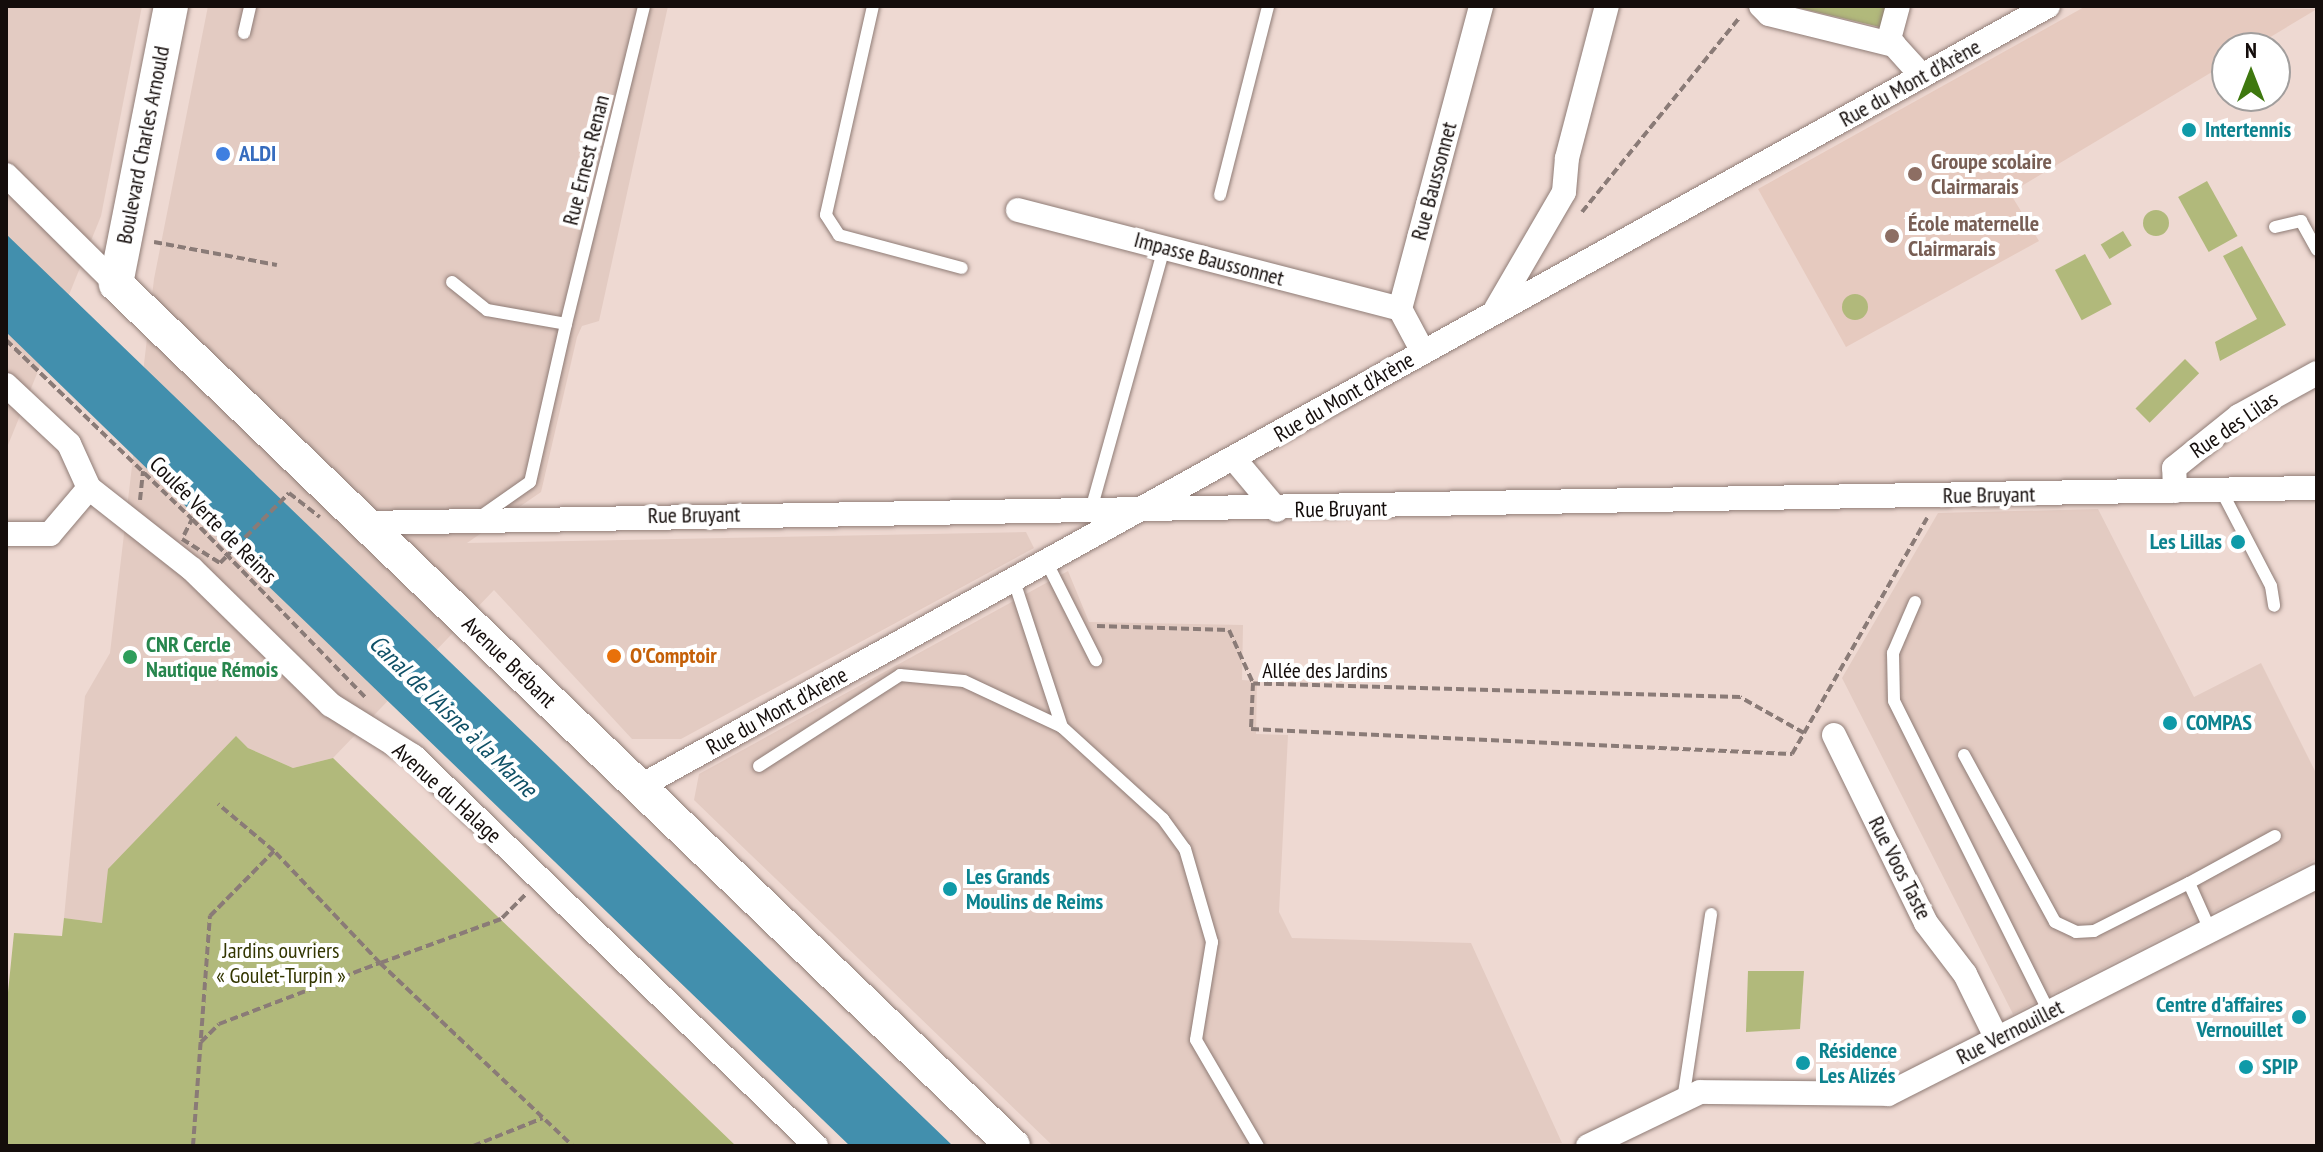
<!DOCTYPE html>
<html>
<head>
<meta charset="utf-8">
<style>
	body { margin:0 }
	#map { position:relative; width:2323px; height:1152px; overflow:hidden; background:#eed9d2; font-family:"PT Sans Narrow",sans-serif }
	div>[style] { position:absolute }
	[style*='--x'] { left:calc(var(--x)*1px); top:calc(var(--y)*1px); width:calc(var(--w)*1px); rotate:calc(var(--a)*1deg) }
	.commercial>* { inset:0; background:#e3cbc2 }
	.built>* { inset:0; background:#e6cabf }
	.green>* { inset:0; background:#b1b97b; transform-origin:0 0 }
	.round { border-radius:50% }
	.water>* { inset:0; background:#428fad }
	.path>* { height:4px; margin-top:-2px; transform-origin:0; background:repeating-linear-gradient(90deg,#8a7b77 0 8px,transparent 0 12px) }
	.roads { filter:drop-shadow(0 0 2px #8f7c76) drop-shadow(0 0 2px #8f7c76) }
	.lane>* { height:12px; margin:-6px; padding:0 6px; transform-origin:6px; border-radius:6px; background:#fff }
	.street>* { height:24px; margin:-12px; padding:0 12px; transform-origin:12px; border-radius:12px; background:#fff }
	.secondary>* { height:34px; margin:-17px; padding:0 17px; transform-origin:17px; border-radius:17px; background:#fff }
	.path-bridge>* { height:4px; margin-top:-2px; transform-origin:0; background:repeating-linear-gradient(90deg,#8a7b77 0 8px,transparent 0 12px) }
	.dots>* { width:22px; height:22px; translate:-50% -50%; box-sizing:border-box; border:4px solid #fff; border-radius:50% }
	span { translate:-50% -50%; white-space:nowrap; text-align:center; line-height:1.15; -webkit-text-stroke:8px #fff; paint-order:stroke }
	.street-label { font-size:22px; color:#140d0b }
	.culture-label { font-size:22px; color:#0d838f; font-weight:700 }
	.left { translate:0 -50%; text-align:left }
	.right { translate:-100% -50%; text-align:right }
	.shop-label { font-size:22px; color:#366cbe; font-weight:700 }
	.education-label { font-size:22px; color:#785e54; font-weight:700 }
	.leisure-label { font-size:22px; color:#27864d; font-weight:700 }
	.food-label { font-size:22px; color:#c56008; font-weight:700 }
	.park-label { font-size:22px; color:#333601 }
	.water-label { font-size:24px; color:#0f5066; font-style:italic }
	.frame { position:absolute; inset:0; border:8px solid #140d0b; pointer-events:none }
	.north { position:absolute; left:2211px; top:32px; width:80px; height:80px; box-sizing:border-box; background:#fff; border:2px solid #a19e9d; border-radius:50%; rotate:0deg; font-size:22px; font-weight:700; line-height:32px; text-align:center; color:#140d0b }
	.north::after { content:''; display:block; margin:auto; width:28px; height:36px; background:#3e780f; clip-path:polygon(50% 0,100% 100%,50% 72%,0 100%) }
</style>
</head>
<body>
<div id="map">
	<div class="commercial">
		<div style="clip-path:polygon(6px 6px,142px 6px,101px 216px,6px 450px)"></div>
		<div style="clip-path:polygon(208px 6px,668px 6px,599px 321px,582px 326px,577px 337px,541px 492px,467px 543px,1026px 532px,1034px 548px,681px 739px,632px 739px,494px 590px,333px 758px,293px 768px,248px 748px,236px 737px,102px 923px,64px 918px,85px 696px,110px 653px,154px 279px)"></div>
		<div style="clip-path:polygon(2098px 509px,2194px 697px,2261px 663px,2317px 775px,2317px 859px,2013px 1014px,1842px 678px,1938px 513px)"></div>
		<div style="clip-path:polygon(1068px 571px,1089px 622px,1243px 625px,1242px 680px,1257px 681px,1256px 734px,1288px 735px,1279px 912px,1292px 938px,1471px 943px,1562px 1143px,1053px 1146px,694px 800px,699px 774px)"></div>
	</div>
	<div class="built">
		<div style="clip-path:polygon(2086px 6px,2317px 9px,2252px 48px,2227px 48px,2227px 63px,2010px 193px,2039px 241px,1846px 347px,1758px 189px)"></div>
	</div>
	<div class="green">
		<div style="clip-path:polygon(1791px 6px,1891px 6px,1884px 28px)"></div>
		<div style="left:2207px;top:181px;width:63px;height:33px;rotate:61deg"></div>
		<div class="round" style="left:2143px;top:210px;width:26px;height:26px"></div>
		<div style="left:2123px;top:231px;width:17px;height:26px;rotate:59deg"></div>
		<div style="clip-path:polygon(2242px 246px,2286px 325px,2220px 361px,2215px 342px,2257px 319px,2223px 256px)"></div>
		<div style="left:2085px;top:254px;width:57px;height:34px;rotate:62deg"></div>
		<div class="round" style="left:1842px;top:294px;width:26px;height:26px"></div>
		<div style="left:2185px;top:359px;width:20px;height:70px;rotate:45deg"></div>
		<div style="clip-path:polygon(236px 736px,248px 748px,293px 768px,333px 758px,736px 1146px,6px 1146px,6px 1012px,14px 933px,62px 936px,64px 918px,102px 923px,108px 869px)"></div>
		<div style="clip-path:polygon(1748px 971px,1804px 971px,1800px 1029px,1746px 1032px)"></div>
	</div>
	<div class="water">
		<div style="clip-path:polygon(6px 234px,287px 505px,953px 1146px,850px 1146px,231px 550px,6px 332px)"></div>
	</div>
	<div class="path">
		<div style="--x:1582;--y:212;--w:251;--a:-51"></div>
		<div style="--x:154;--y:242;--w:125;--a:10.6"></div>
		<div style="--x:6;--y:340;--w:258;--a:43.9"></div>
		<div style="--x:192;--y:519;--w:248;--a:45.8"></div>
		<div style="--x:140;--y:500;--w:29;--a:-84"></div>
		<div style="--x:184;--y:535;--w:18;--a:-63"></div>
		<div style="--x:1097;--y:626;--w:132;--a:1.7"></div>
		<div style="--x:1229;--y:630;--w:58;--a:65.6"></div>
		<div style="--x:1804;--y:733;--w:73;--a:-150.6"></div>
		<div style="--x:1740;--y:697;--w:487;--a:-178.4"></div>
		<div style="--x:1253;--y:683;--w:46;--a:92.5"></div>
		<div style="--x:1251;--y:729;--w:542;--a:2.65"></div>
		<div style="--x:1792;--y:754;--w:24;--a:-60"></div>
		<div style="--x:1804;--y:733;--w:248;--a:-60.2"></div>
		<div style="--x:525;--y:895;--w:34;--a:135"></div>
		<div style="--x:501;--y:919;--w:129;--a:160"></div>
		<div style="--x:380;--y:963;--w:266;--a:43.5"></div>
		<div style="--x:201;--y:1042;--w:25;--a:-45"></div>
		<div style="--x:219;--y:1024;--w:172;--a:-20.8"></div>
		<div style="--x:380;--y:963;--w:154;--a:-133.4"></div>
		<div style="--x:274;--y:851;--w:73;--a:-140"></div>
		<div style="--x:193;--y:1146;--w:231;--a:-85.8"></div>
		<div style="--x:210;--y:916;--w:91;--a:-45.4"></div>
		<div style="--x:473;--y:1146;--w:75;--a:-21.8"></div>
	</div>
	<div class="roads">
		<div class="lane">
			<div style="--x:873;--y:6;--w:214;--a:102.7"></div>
			<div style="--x:826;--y:215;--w:24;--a:57"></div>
			<div style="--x:839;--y:235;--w:127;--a:15"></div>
			<div style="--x:244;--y:33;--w:28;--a:-77"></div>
			<div style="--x:1220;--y:195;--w:195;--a:-75.7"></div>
			<div style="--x:2275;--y:227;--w:27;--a:-13"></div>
			<div style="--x:2301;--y:221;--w:33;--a:61"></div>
			<div style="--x:452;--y:282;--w:45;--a:38.7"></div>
			<div style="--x:487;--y:310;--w:80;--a:10"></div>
			<div style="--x:566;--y:324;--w:162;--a:102.8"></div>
			<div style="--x:530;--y:482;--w:61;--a:145"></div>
			<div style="--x:566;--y:324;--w:327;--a:-76.2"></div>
			<div style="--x:2221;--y:490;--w:108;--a:62.5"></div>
			<div style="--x:2271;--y:586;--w:20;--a:81"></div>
			<div style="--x:1092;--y:506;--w:268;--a:-74.4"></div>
			<div style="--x:1047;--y:563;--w:109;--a:63.2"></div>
			<div style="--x:1014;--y:581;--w:154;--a:71.8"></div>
			<div style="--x:1062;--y:727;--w:137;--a:42.3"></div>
			<div style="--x:1163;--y:819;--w:37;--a:54"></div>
			<div style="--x:1185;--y:849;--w:97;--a:73.8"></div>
			<div style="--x:1212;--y:942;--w:99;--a:99.3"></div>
			<div style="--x:1196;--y:1040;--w:123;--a:59.7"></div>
			<div style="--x:1915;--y:602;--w:56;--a:113.3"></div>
			<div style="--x:1893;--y:653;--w:48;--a:88.8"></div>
			<div style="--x:1894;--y:701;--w:347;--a:63.5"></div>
			<div style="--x:1964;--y:755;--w:190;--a:61.4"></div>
			<div style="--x:2055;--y:922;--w:23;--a:25"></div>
			<div style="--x:2076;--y:932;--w:18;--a:-3"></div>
			<div style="--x:2094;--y:931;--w:106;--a:-26.8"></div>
			<div style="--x:2189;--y:883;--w:51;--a:65.9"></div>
			<div style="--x:759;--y:766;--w:168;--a:-32.8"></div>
			<div style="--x:900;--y:675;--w:64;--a:5.4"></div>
			<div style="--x:964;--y:681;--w:108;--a:25.1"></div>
			<div style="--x:2189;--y:883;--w:98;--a:-28.7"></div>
			<div style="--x:1683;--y:1100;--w:188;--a:-81.4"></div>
		</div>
		<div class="street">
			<div style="--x:1761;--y:6;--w:11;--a:45"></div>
			<div style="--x:1769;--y:14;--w:129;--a:13.9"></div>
			<div style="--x:1894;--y:45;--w:42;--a:47.9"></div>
			<div style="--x:1888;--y:43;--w:38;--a:-75"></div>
			<div style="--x:6;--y:175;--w:155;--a:44.7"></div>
			<div style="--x:1018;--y:210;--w:395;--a:14.5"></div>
			<div style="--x:1496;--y:309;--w:135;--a:-59.8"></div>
			<div style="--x:1564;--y:192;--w:34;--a:-85"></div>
			<div style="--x:1567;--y:158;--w:157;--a:-75.3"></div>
			<div style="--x:1423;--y:352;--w:49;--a:-118.1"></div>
			<div style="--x:1400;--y:309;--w:314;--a:-75"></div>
			<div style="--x:6;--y:385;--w:86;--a:43.1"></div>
			<div style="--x:69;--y:444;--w:48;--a:65.6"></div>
			<div style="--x:89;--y:488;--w:131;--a:38.2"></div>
			<div style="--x:192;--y:569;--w:194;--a:44.4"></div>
			<div style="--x:331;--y:705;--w:97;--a:31.9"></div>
			<div style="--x:413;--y:756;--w:561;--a:44.06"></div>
			<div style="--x:1235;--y:460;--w:65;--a:50"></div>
			<div style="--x:2175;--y:491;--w:23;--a:-92"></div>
			<div style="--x:2174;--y:468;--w:83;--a:-38.7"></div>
			<div style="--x:2239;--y:416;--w:89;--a:-28.9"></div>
			<div style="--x:366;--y:523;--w:1951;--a:-1.03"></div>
			<div style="--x:6;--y:534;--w:44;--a:0"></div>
			<div style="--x:50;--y:534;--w:60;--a:-49.7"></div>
			<div style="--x:1834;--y:735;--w:209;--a:63.9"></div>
			<div style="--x:1926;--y:923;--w:64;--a:52.6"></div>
			<div style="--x:1965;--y:974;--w:72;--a:63.8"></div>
			<div style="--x:639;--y:787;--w:1611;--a:-29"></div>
			<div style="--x:1588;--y:1146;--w:124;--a:-25.7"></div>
			<div style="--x:1700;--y:1092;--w:188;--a:0.6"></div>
			<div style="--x:1888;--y:1094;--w:481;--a:-26.9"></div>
		</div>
		<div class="secondary">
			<div style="--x:171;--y:6;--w:283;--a:101.2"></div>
			<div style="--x:116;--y:284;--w:1244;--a:43.86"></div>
		</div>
	</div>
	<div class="path-bridge">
		<div style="--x:182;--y:539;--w:45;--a:32.3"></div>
		<div style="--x:220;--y:563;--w:98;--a:-45.4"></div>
		<div style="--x:289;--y:493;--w:39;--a:38"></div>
	</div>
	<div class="dots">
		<div style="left:2189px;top:130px;background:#0f9aa8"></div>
		<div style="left:223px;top:154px;background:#3f7fe0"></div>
		<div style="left:1915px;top:174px;background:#8d6e63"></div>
		<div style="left:1892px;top:236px;background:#8d6e63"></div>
		<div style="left:2238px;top:542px;background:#0f9aa8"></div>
		<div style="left:614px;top:656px;background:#e8710a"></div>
		<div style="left:130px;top:657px;background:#2e9e5b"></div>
		<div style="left:2170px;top:723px;background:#0f9aa8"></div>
		<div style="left:950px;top:889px;background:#0f9aa8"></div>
		<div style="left:2299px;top:1017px;background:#0f9aa8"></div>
		<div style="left:1803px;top:1063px;background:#0f9aa8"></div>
		<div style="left:2246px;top:1067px;background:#0f9aa8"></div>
	</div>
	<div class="street-label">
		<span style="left:1910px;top:83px;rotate:-29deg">Rue du Mont d'Arène</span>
		<span style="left:143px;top:145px;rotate:-79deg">Boulevard Charles Arnould</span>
		<span style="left:586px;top:160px;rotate:-76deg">Rue Ernest Renan</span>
		<span style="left:1434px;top:181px;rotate:-75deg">Rue Baussonnet</span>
		<span style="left:1209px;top:259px;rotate:15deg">Impasse Baussonnet</span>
		<span style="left:1344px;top:397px;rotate:-30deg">Rue du Mont d'Arène</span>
		<span style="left:2234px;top:425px;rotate:-34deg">Rue des Lilas</span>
		<span style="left:1989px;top:495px;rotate:-1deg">Rue Bruyant</span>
		<span style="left:1341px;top:509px;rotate:-1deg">Rue Bruyant</span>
		<span style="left:694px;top:515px;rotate:-1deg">Rue Bruyant</span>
		<span style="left:213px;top:520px;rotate:45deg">Coulée Verte de Reims</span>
		<span style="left:509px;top:662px;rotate:44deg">Avenue Brébant</span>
		<span style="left:1325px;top:671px">Allée des Jardins</span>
		<span style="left:777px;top:711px;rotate:-29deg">Rue du Mont d'Arène</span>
		<span style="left:447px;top:793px;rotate:42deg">Avenue du Halage</span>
		<span style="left:1900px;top:868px;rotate:63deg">Rue Voos Taste</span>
		<span style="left:2010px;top:1032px;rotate:-27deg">Rue Vernouillet</span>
	</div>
	<div class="culture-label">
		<span class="left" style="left:2205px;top:130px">Intertennis</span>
		<span class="right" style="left:2222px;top:542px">Les Lillas</span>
		<span class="left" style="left:2186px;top:723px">COMPAS</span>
		<span class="left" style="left:966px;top:889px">Les Grands<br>Moulins de Reims</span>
		<span class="right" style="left:2283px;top:1017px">Centre d'affaires<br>Vernouillet</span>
		<span class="left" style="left:1819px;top:1063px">Résidence<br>Les Alizés</span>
		<span class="left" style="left:2262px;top:1067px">SPIP</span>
	</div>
	<div class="shop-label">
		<span class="left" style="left:239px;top:154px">ALDI</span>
	</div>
	<div class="education-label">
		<span class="left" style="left:1931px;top:174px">Groupe scolaire<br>Clairmarais</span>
		<span class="left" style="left:1908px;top:236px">École maternelle<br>Clairmarais</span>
	</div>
	<div class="leisure-label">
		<span class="left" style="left:146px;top:657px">CNR Cercle<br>Nautique Rémois</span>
	</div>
	<div class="food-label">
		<span class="left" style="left:630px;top:656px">O'Comptoir</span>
	</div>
	<div class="park-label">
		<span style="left:281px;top:963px">Jardins ouvriers<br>« Goulet-Turpin »</span>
	</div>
	<div class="water-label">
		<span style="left:453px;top:716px;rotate:44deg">Canal de l'Aisne à la Marne</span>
	</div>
	<div class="frame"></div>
	<div class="north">N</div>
</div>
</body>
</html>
